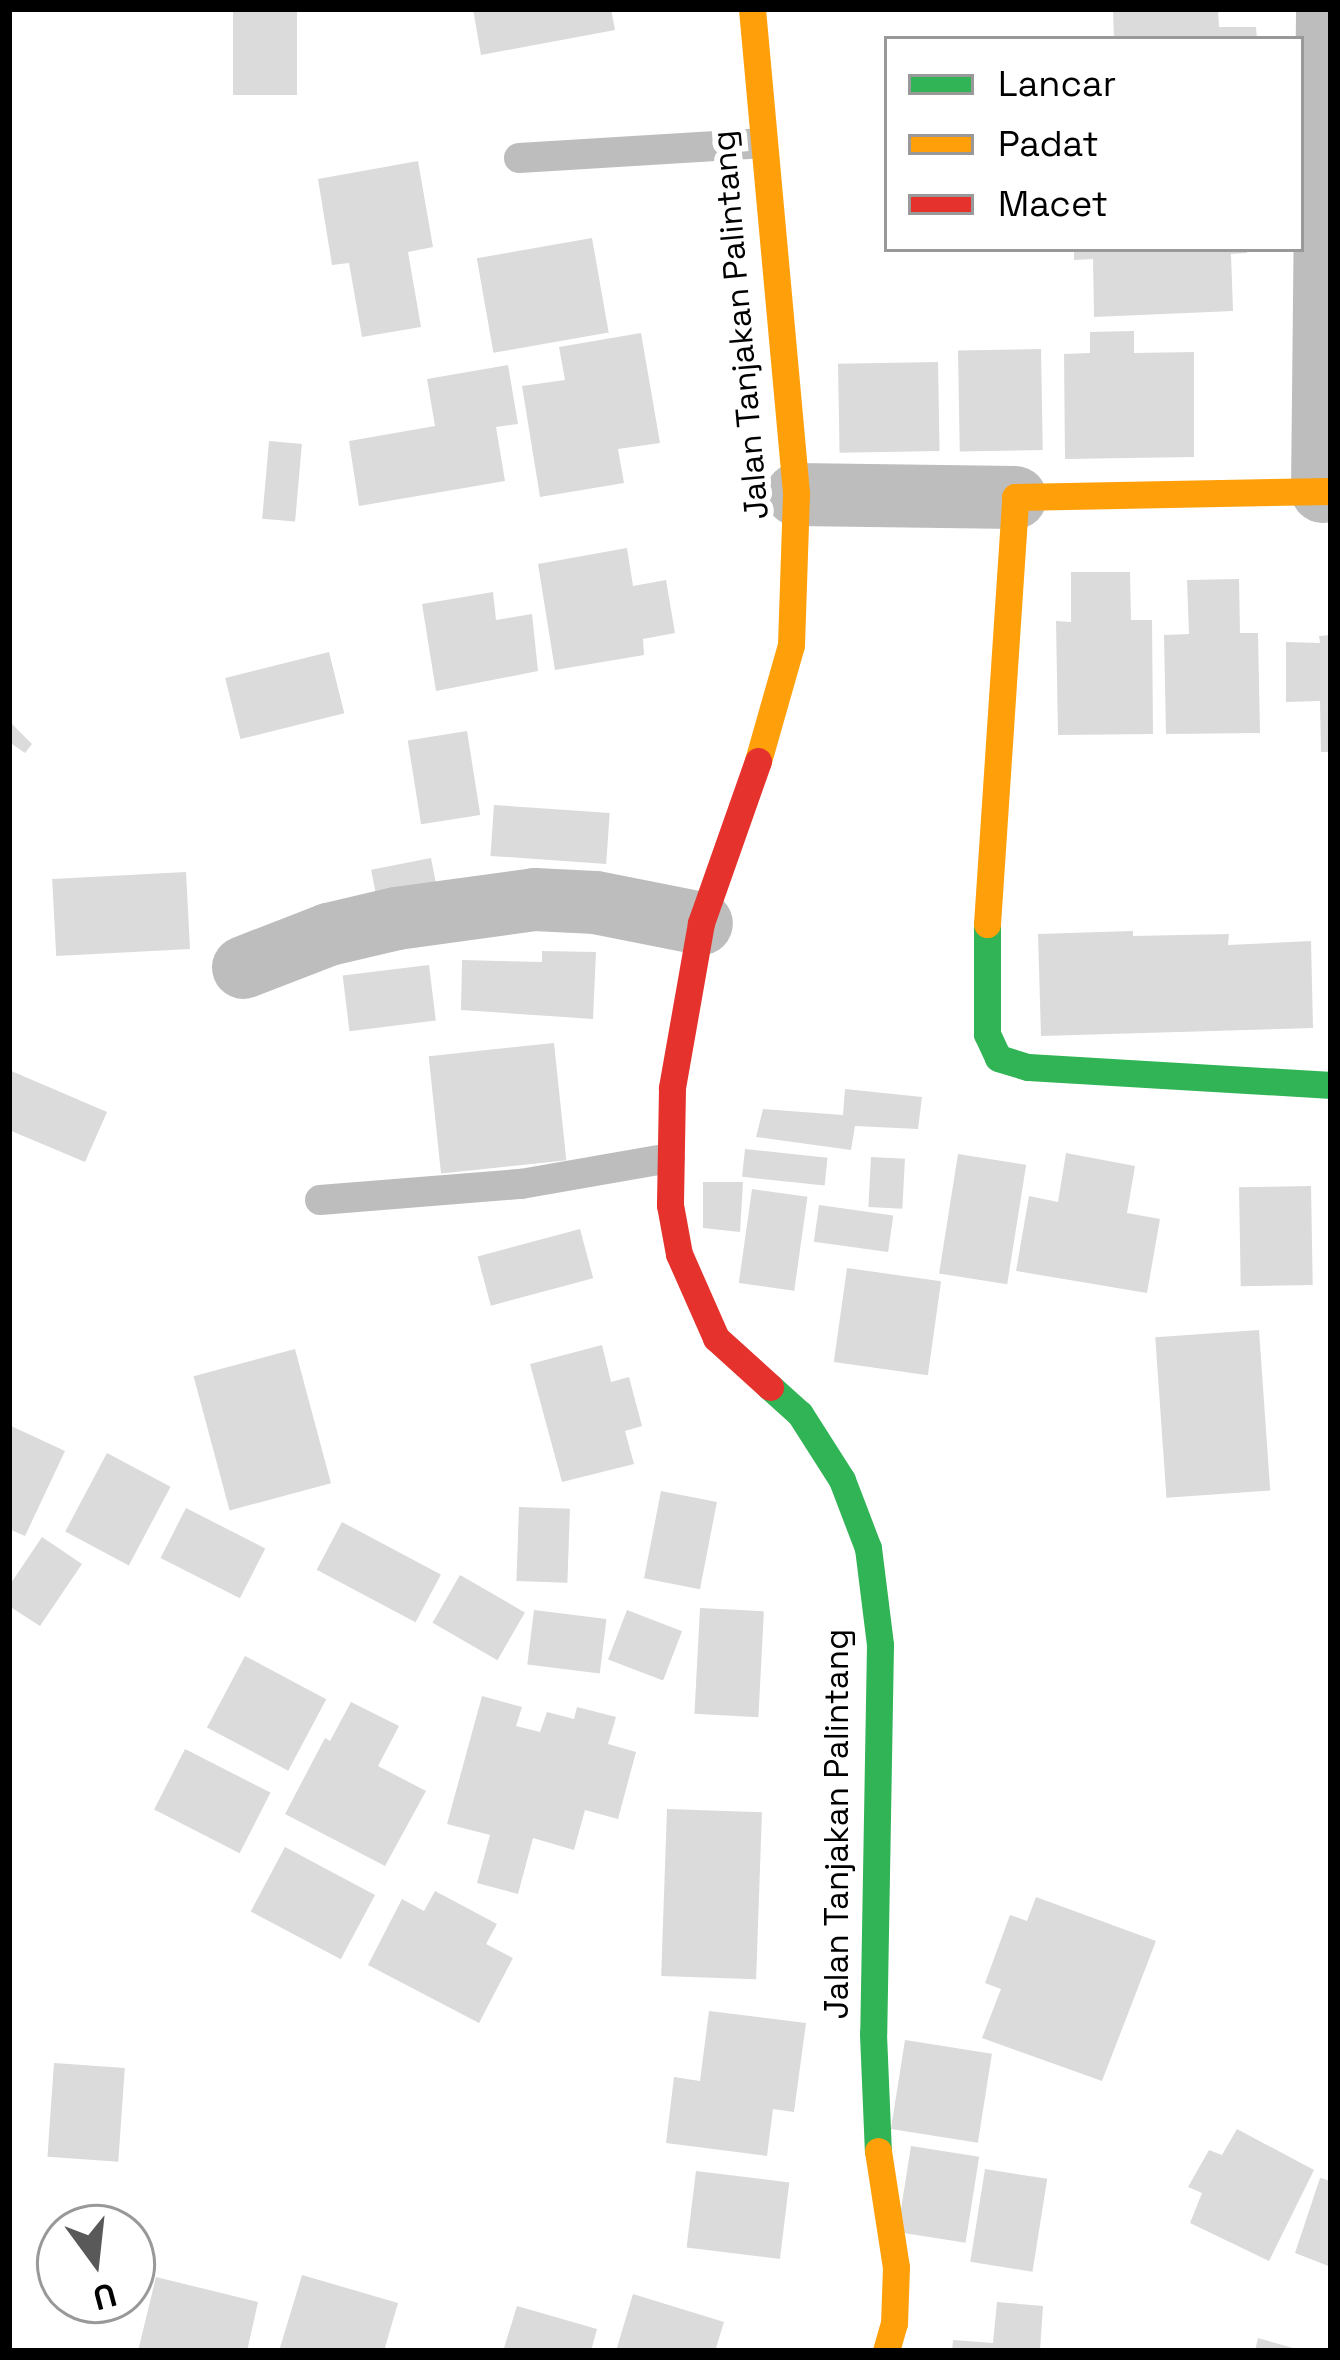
<!DOCTYPE html>
<html>
<head>
<meta charset="utf-8">
<style>
	body { margin:0 }
	#map { position:relative; width:1340px; height:2360px; overflow:hidden; background:#fff; font-family:"Space Grotesk",sans-serif }
	div>[style] { position:absolute }
	[style*='--x'] { left:calc(var(--x)*1px); top:calc(var(--y)*1px); width:calc(var(--w)*1px); rotate:calc(var(--a)*1deg) }
	.building>* { inset:0; background:#dbdbdb; transform-origin:0 0 }
	.lane>* { height:30px; margin:-15px; padding:0 15px; transform-origin:15px; border-radius:15px; background:#bdbdbd }
	.street>* { height:63px; margin:-31.5px; padding:0 31.5px; transform-origin:31.5px; border-radius:31.5px; background:#bdbdbd }
	.fast>* { height:27px; margin:-13.5px; padding:0 13.5px; transform-origin:13.5px; border-radius:13.5px; background:#30b455 }
	.slow>* { height:27px; margin:-13.5px; padding:0 13.5px; transform-origin:13.5px; border-radius:13.5px; background:#ff9f0a }
	.jam>* { height:27px; margin:-13.5px; padding:0 13.5px; transform-origin:13.5px; border-radius:13.5px; background:#e5322d }
	span { translate:-50% -50%; white-space:nowrap; text-align:center; line-height:1.15; -webkit-text-stroke:12px #fff; paint-order:stroke }
	.street-label { font-size:33px; color:#000 }
	.frame { position:absolute; inset:0; border:12px solid #000; pointer-events:none }
	.legend { position:absolute; left:884px; top:36px; width:420px; height:216px; box-sizing:border-box; background:#fff; border:3px solid #999; margin:0; padding:15px 21px; list-style:none; font-size:36px; color:#000 }
	.legend li { display:flex; align-items:center; gap:24px; height:60px }
	.legend b { width:60px; border:3px solid #999 }
	.north { position:absolute; left:36px; top:2204px; width:120px; height:120px; box-sizing:border-box; background:#fff; border:3px solid #999; border-radius:50%; rotate:165deg; font-size:33px; font-weight:700; line-height:48px; text-align:center; color:#000 }
	.north::after { content:''; display:block; margin:auto; width:42px; height:54px; background:#595959; clip-path:polygon(50% 0,100% 100%,50% 72%,0 100%) }
</style>
</head>
<body>
<div id="map">
	<div class="building">
		<div style="left:233px;top:9px;width:64px;height:86px"></div>
		<div style="clip-path:polygon(473px 9px,611px 9px,615px 30px,481px 55px)"></div>
		<div style="clip-path:polygon(1113px 9px,1218px 9px,1219px 27px,1256px 27px,1257px 39px,1114px 39px)"></div>
		<div style="clip-path:polygon(418px 161px,433px 247px,408px 252px,421px 327px,362px 337px,349px 263px,332px 265px,318px 179px)"></div>
		<div style="left:592px;top:238px;width:96px;height:117px;rotate:80deg"></div>
		<div style="clip-path:polygon(1074px 249px,1247px 249px,1247px 253px,1231px 254px,1233px 311px,1094px 317px,1093px 259px,1074px 260px)"></div>
		<div style="clip-path:polygon(1134px 331px,1134px 353px,1194px 352px,1194px 457px,1065px 459px,1064px 354px,1090px 353px,1090px 332px)"></div>
		<div style="clip-path:polygon(641px 333px,660px 443px,618px 449px,624px 483px,540px 497px,522px 386px,565px 380px,559px 347px)"></div>
		<div style="left:1041px;top:349px;width:101px;height:83px;rotate:89deg"></div>
		<div style="left:938px;top:362px;width:89px;height:100px;rotate:89deg"></div>
		<div style="clip-path:polygon(508px 365px,518px 424px,496px 427px,505px 481px,359px 506px,349px 441px,435px 426px,427px 379px)"></div>
		<div style="left:269px;top:441px;width:33px;height:78px;rotate:5deg"></div>
		<div style="clip-path:polygon(627px 548px,633px 586px,666px 580px,675px 633px,643px 639px,644px 655px,555px 670px,538px 564px)"></div>
		<div style="clip-path:polygon(1071px 572px,1130px 572px,1131px 620px,1152px 620px,1153px 734px,1058px 735px,1056px 621px,1071px 622px)"></div>
		<div style="clip-path:polygon(1239px 579px,1240px 633px,1258px 633px,1260px 733px,1166px 734px,1164px 635px,1189px 634px,1187px 580px)"></div>
		<div style="clip-path:polygon(493px 592px,496px 620px,532px 614px,538px 671px,436px 691px,422px 604px)"></div>
		<div style="clip-path:polygon(1331px 635px,1331px 752px,1321px 752px,1320px 701px,1286px 702px,1286px 642px,1320px 643px,1319px 636px)"></div>
		<div style="left:329px;top:652px;width:63px;height:107px;rotate:76deg"></div>
		<div style="clip-path:polygon(12px 724px,32px 744px,25px 753px,9px 742px)"></div>
		<div style="left:467px;top:731px;width:85px;height:60px;rotate:81deg"></div>
		<div style="left:494px;top:805px;width:116px;height:51px;rotate:4deg"></div>
		<div style="left:431px;top:858px;width:43px;height:61px;rotate:79deg"></div>
		<div style="left:186px;top:872px;width:77px;height:134px;rotate:87deg"></div>
		<div style="clip-path:polygon(1133px 931px,1133px 936px,1229px 934px,1228px 945px,1311px 941px,1313px 1028px,1041px 1036px,1038px 934px)"></div>
		<div style="clip-path:polygon(542px 951px,596px 952px,593px 1019px,461px 1010px,462px 960px,542px 962px)"></div>
		<div style="left:429px;top:965px;width:56px;height:87px;rotate:83deg"></div>
		<div style="left:554px;top:1043px;width:118px;height:126px;rotate:84deg"></div>
		<div style="clip-path:polygon(9px 1070px,107px 1112px,85px 1162px,9px 1130px)"></div>
		<div style="clip-path:polygon(845px 1089px,922px 1097px,918px 1129px,855px 1126px,851px 1150px,756px 1137px,763px 1109px,843px 1115px)"></div>
		<div style="left:745px;top:1149px;width:83px;height:28px;rotate:6deg"></div>
		<div style="clip-path:polygon(1066px 1153px,1135px 1166px,1127px 1213px,1160px 1219px,1147px 1293px,1016px 1271px,1029px 1196px,1058px 1202px)"></div>
		<div style="left:958px;top:1154px;width:69px;height:121px;rotate:9deg"></div>
		<div style="left:871px;top:1157px;width:34px;height:50px;rotate:3deg"></div>
		<div style="clip-path:polygon(703px 1182px,743px 1182px,740px 1232px,703px 1228px)"></div>
		<div style="left:1311px;top:1186px;width:99px;height:72px;rotate:89deg"></div>
		<div style="left:752px;top:1189px;width:56px;height:95px;rotate:8deg"></div>
		<div style="left:819px;top:1205px;width:75px;height:37px;rotate:8deg"></div>
		<div style="left:580px;top:1229px;width:51px;height:106px;rotate:75deg"></div>
		<div style="left:847px;top:1268px;width:95px;height:95px;rotate:8deg"></div>
		<div style="left:1259px;top:1330px;width:161px;height:104px;rotate:86deg"></div>
		<div style="clip-path:polygon(602px 1345px,611px 1382px,629px 1377px,642px 1426px,625px 1431px,634px 1464px,562px 1482px,530px 1364px)"></div>
		<div style="left:295px;top:1349px;width:139px;height:105px;rotate:75deg"></div>
		<div style="clip-path:polygon(9px 1425px,65px 1451px,25px 1536px,9px 1529px)"></div>
		<div style="left:107px;top:1453px;width:72px;height:89px;rotate:28deg"></div>
		<div style="left:661px;top:1491px;width:57px;height:89px;rotate:11deg"></div>
		<div style="left:519px;top:1507px;width:51px;height:74px;rotate:2deg"></div>
		<div style="left:186px;top:1508px;width:89px;height:56px;rotate:27deg"></div>
		<div style="left:342px;top:1522px;width:112px;height:54px;rotate:28deg"></div>
		<div style="clip-path:polygon(42px 1537px,82px 1564px,40px 1626px,9px 1606px,9px 1586px)"></div>
		<div style="left:460px;top:1575px;width:75px;height:55px;rotate:30deg"></div>
		<div style="left:700px;top:1608px;width:64px;height:106px;rotate:3deg"></div>
		<div style="left:534px;top:1610px;width:73px;height:55px;rotate:7deg"></div>
		<div style="left:627px;top:1610px;width:59px;height:53px;rotate:21deg"></div>
		<div style="left:245px;top:1656px;width:92px;height:81px;rotate:28deg"></div>
		<div style="clip-path:polygon(482px 1696px,522px 1707px,516px 1726px,540px 1732px,547px 1712px,574px 1719px,577px 1707px,616px 1717px,608px 1744px,636px 1752px,618px 1819px,585px 1810px,574px 1850px,533px 1838px,518px 1894px,477px 1883px,490px 1835px,447px 1824px)"></div>
		<div style="clip-path:polygon(351px 1702px,399px 1726px,378px 1766px,426px 1791px,385px 1866px,285px 1814px,325px 1738px,330px 1741px)"></div>
		<div style="left:185px;top:1749px;width:96px;height:68px;rotate:27deg"></div>
		<div style="left:667px;top:1809px;width:95px;height:167px;rotate:2deg"></div>
		<div style="left:285px;top:1847px;width:102px;height:73px;rotate:28deg"></div>
		<div style="clip-path:polygon(435px 1891px,497px 1924px,486px 1944px,513px 1958px,479px 2023px,368px 1965px,402px 1899px,424px 1911px)"></div>
		<div style="clip-path:polygon(1036px 1897px,1156px 1941px,1102px 2081px,982px 2038px,1001px 1989px,985px 1983px,1010px 1915px,1027px 1921px)"></div>
		<div style="clip-path:polygon(709px 2011px,806px 2023px,794px 2112px,773px 2109px,767px 2156px,666px 2143px,674px 2077px,700px 2081px)"></div>
		<div style="left:905px;top:2040px;width:88px;height:90px;rotate:9deg"></div>
		<div style="left:54px;top:2063px;width:71px;height:94px;rotate:4deg"></div>
		<div style="clip-path:polygon(1237px 2129px,1314px 2170px,1269px 2261px,1190px 2223px,1202px 2193px,1188px 2187px,1209px 2150px,1222px 2155px)"></div>
		<div style="left:911px;top:2146px;width:69px;height:87px;rotate:9deg"></div>
		<div style="left:985px;top:2169px;width:63px;height:94px;rotate:9deg"></div>
		<div style="left:696px;top:2171px;width:94px;height:77px;rotate:7deg"></div>
		<div style="clip-path:polygon(1320px 2178px,1331px 2181px,1331px 2267px,1295px 2253px)"></div>
		<div style="clip-path:polygon(302px 2275px,398px 2303px,384px 2351px,279px 2351px)"></div>
		<div style="clip-path:polygon(156px 2277px,258px 2302px,247px 2351px,138px 2351px)"></div>
		<div style="clip-path:polygon(633px 2294px,724px 2322px,715px 2351px,616px 2351px)"></div>
		<div style="clip-path:polygon(997px 2302px,1043px 2306px,1040px 2351px,952px 2351px,953px 2340px,993px 2343px)"></div>
		<div style="clip-path:polygon(517px 2306px,597px 2329px,591px 2351px,503px 2351px)"></div>
		<div style="clip-path:polygon(1258px 2338px,1300px 2350px,1299px 2351px,1255px 2351px)"></div>
	</div>
	<div class="lane">
		<div style="--x:519;--y:158;--w:242;--a:-3.5"></div>
		<div style="--x:320;--y:1200;--w:202;--a:-4.6"></div>
		<div style="--x:521;--y:1184;--w:151;--a:-9.9"></div>
	</div>
	<div class="street">
		<div style="--x:1322;--y:491;--w:482;--a:-89.4"></div>
		<div style="--x:796;--y:494;--w:219;--a:0.8"></div>
		<div style="--x:243;--y:967;--w:91;--a:-21.2"></div>
		<div style="--x:328;--y:934;--w:70;--a:-13.2"></div>
		<div style="--x:396;--y:918;--w:139;--a:-7.8"></div>
		<div style="--x:534;--y:899;--w:61;--a:2.8"></div>
		<div style="--x:595;--y:902;--w:108;--a:11.2"></div>
	</div>
	<div class="fast">
		<div style="--x:987;--y:924;--w:110;--a:90"></div>
		<div style="--x:987;--y:1034;--w:26;--a:65"></div>
		<div style="--x:998;--y:1058;--w:31;--a:17"></div>
		<div style="--x:1028;--y:1067;--w:304;--a:3.4"></div>
		<div style="--x:770;--y:1387;--w:40;--a:42"></div>
		<div style="--x:800;--y:1414;--w:78;--a:57.5"></div>
		<div style="--x:842;--y:1480;--w:73;--a:69.1"></div>
		<div style="--x:868;--y:1548;--w:98;--a:82.9"></div>
		<div style="--x:880;--y:1645;--w:389;--a:91"></div>
		<div style="--x:873;--y:2034;--w:117;--a:87.6"></div>
	</div>
	<div class="slow">
		<div style="--x:752;--y:9;--w:487;--a:84.8"></div>
		<div style="--x:796;--y:494;--w:151;--a:91.9"></div>
		<div style="--x:791;--y:645;--w:121;--a:105.9"></div>
		<div style="--x:987;--y:924;--w:428;--a:-86.2"></div>
		<div style="--x:1015;--y:497;--w:316;--a:-1.1"></div>
		<div style="--x:878;--y:2151;--w:117;--a:81.2"></div>
		<div style="--x:896;--y:2267;--w:56;--a:92"></div>
		<div style="--x:894;--y:2323;--w:29;--a:106"></div>
	</div>
	<div class="jam">
		<div style="--x:758;--y:761;--w:172;--a:109.4"></div>
		<div style="--x:701;--y:923;--w:168;--a:100"></div>
		<div style="--x:672;--y:1088;--w:117;--a:91"></div>
		<div style="--x:670;--y:1205;--w:50;--a:79.6"></div>
		<div style="--x:679;--y:1254;--w:92;--a:66.2"></div>
		<div style="--x:716;--y:1338;--w:73;--a:42.2"></div>
	</div>
	<div class="street-label">
		<span style="left:741px;top:325px;rotate:-95deg">Jalan Tanjakan Palintang</span>
		<span style="left:838px;top:1824px;rotate:-90deg">Jalan Tanjakan Palintang</span>
	</div>
	<div class="frame"></div>
	<ul class="legend">
	<li><b style="height:15px;background:#30b455"></b>Lancar</li>
	<li><b style="height:15px;background:#ff9f0a"></b>Padat</li>
	<li><b style="height:15px;background:#e5322d"></b>Macet</li>
	</ul>
	<div class="north">U</div>
</div>
</body>
</html>
